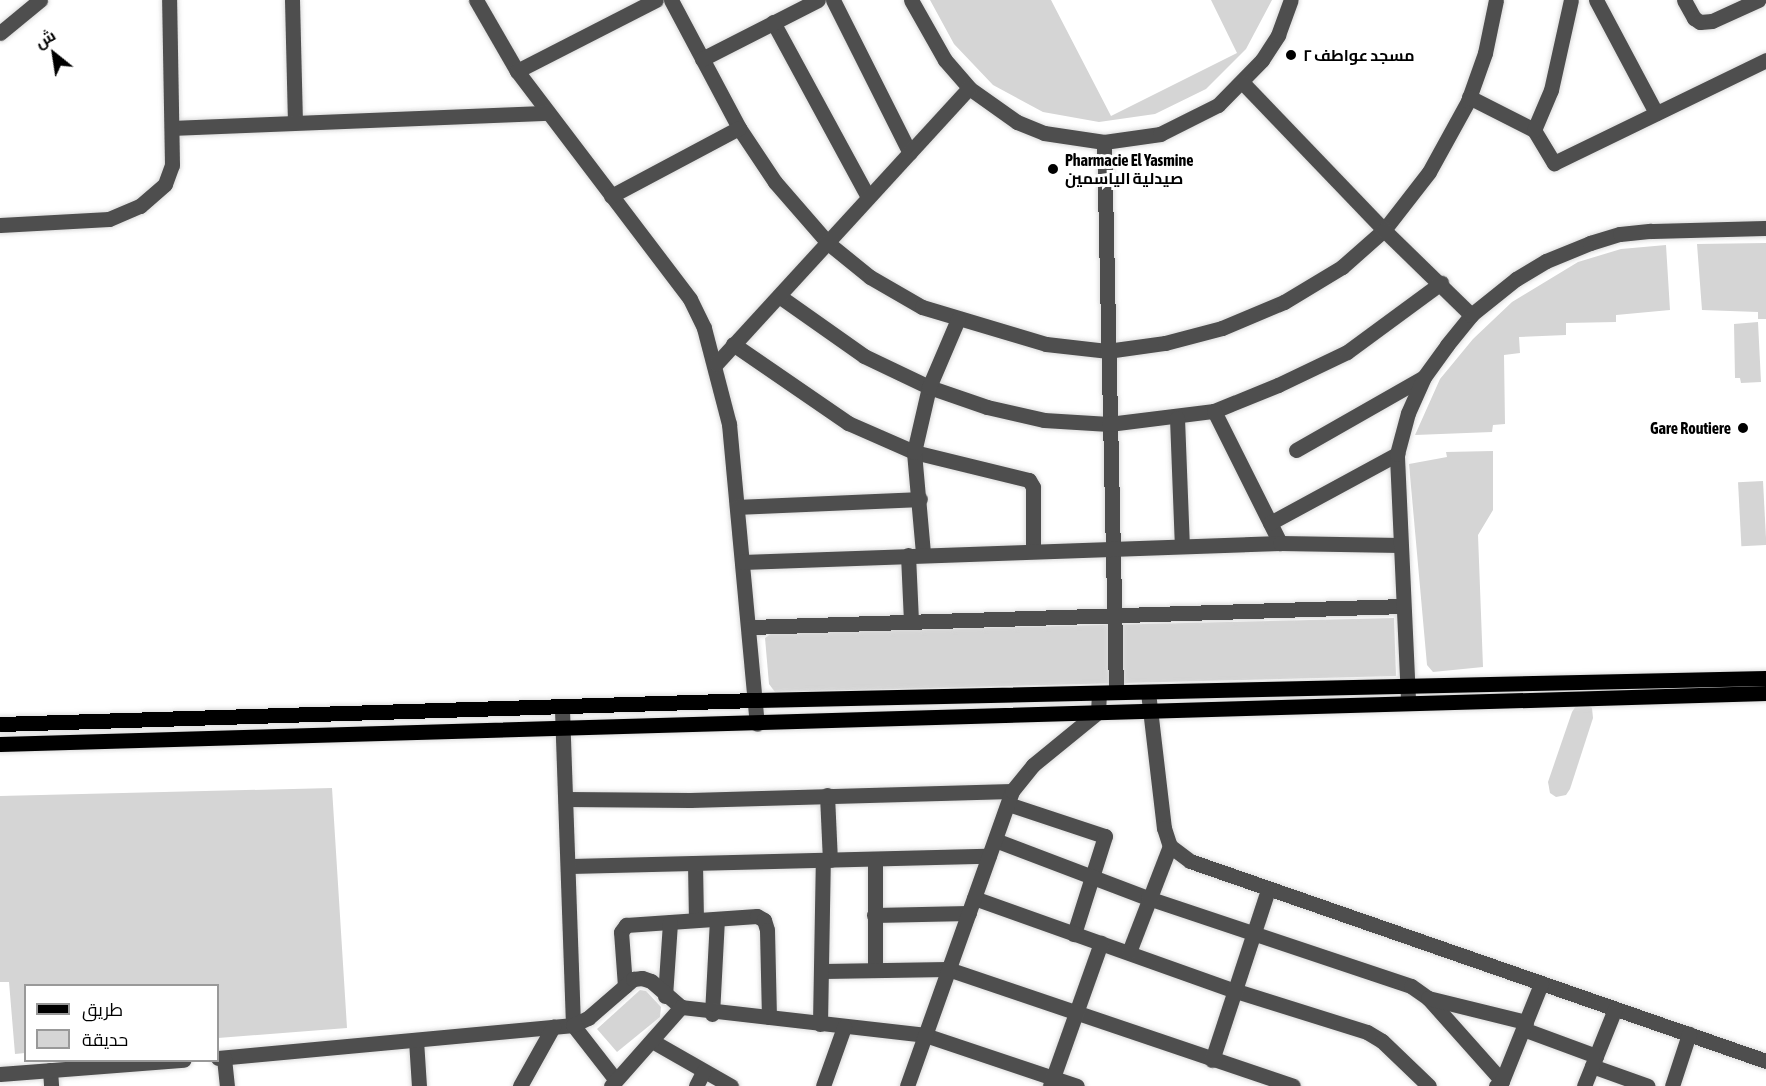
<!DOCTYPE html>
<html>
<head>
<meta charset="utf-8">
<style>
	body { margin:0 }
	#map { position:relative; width:1766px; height:1086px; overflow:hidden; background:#fff; font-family:"Asap Condensed",Cairo,sans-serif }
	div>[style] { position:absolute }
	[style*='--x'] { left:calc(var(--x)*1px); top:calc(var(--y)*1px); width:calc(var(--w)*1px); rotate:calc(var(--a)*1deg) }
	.green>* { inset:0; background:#d5d5d5; transform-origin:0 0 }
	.roads { filter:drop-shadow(0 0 2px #dbdbdb) drop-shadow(0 0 2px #dbdbdb) }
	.minor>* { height:15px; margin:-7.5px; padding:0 7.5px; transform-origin:7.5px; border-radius:7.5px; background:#4e4e4e }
	.major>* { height:15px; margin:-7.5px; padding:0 7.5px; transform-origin:7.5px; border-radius:7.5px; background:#000 }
	.dots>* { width:16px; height:16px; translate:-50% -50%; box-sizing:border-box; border:3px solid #fff; border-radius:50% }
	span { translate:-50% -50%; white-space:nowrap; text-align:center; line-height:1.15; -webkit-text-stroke:6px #fff; paint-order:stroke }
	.poi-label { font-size:16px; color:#000; font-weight:700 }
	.left { translate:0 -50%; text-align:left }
	.right { translate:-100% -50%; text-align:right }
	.legend { position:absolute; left:24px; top:984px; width:195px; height:78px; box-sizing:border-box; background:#fff; border:2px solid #999; margin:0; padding:8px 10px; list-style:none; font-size:18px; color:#000 }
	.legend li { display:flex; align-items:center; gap:12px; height:30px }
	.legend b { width:30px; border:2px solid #999 }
	.north { position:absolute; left:24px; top:24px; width:60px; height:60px; -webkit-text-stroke:4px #fff; paint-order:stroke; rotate:330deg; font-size:16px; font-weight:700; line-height:24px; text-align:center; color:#000 }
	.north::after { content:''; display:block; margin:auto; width:21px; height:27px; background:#000; clip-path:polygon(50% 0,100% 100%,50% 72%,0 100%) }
</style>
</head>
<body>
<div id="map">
	<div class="green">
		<div style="clip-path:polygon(930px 0,1051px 0,1111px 116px,1237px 53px,1211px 0,1272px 0,1246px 49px,1206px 89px,1155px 114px,1099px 122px,1043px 112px,993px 85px,954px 44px)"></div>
		<div style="clip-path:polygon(1766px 243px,1766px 319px,1758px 319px,1758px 312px,1702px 310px,1697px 244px)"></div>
		<div style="clip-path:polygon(1666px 245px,1670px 310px,1616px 315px,1616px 322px,1566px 323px,1566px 335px,1519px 337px,1520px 353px,1504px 355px,1505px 424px,1493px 425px,1492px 432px,1415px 435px,1440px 379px,1473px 339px,1512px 302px,1578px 262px,1621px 249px)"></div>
		<div style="clip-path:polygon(1758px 322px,1761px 382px,1741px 383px,1740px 378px,1735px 378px,1734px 324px)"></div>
		<div style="clip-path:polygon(1493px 451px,1493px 510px,1478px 535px,1483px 667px,1433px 672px,1427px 665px,1409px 464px,1447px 457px,1446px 452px)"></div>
		<div style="left:1763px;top:481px;width:64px;height:25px;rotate:87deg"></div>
		<div style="clip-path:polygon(1394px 618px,1396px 676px,775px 692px,769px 684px,765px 638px,772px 633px)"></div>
		<div style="clip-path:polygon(1586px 704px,1592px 708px,1593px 718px,1570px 789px,1566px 795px,1556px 797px,1550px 793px,1548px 782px,1572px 712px,1576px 706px)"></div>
		<div style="clip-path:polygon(332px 788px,347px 1028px,218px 1038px,218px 986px,26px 986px,25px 1053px,15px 1054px,9px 982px,0 982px,0 796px)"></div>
		<div style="clip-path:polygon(640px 990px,646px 991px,661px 1007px,660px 1017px,617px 1052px,597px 1029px)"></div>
	</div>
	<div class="roads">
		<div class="minor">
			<div style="--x:292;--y:0;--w:121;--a:88.6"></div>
			<div style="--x:476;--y:0;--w:82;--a:60"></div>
			<div style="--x:517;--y:71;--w:286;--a:52.8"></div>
			<div style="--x:690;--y:299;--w:32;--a:64"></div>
			<div style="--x:704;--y:328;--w:99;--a:75.4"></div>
			<div style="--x:729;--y:424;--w:301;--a:84.7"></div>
			<div style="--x:671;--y:0;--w:145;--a:62"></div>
			<div style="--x:739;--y:128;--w:65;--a:56.3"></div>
			<div style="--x:775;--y:182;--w:81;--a:49"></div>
			<div style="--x:828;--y:243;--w:54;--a:39"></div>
			<div style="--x:870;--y:277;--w:60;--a:30"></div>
			<div style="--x:922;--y:307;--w:129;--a:16.6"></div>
			<div style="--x:1046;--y:344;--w:61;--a:6.5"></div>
			<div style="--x:1107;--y:351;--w:59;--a:-7.9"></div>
			<div style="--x:1165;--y:343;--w:59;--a:-14.7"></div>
			<div style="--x:1222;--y:328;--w:67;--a:-22.8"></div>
			<div style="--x:1284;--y:302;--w:68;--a:-31.1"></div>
			<div style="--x:1342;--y:267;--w:56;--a:-41.4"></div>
			<div style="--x:1384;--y:230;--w:73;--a:-52.2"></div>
			<div style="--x:1429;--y:172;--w:81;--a:-61.2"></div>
			<div style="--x:1468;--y:101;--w:51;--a:-70.5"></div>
			<div style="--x:1485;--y:53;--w:54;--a:-78.3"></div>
			<div style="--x:833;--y:0;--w:171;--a:63.3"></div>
			<div style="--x:911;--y:0;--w:69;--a:60.5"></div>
			<div style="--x:945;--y:60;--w:37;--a:49"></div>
			<div style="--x:969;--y:88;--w:59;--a:35.3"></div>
			<div style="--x:1017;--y:122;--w:29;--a:22"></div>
			<div style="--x:1044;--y:133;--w:61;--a:8.5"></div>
			<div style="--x:1104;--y:142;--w:57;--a:-8.1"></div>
			<div style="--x:1160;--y:134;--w:65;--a:-26.6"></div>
			<div style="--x:1218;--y:105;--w:63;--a:-45.6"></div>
			<div style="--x:1262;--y:60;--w:30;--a:-57"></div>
			<div style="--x:1278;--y:35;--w:37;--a:-70"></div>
			<div style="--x:1596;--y:0;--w:128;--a:62"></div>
			<div style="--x:1684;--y:0;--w:21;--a:61"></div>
			<div style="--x:1694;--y:18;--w:7;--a:34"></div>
			<div style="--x:1700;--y:22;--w:12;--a:-5"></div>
			<div style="--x:1712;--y:21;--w:51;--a:-24.5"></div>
			<div style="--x:773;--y:22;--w:199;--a:61.5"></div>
			<div style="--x:0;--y:33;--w:52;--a:-39.5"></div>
			<div style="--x:702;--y:59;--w:130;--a:-27"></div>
			<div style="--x:517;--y:71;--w:156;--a:-27.1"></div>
			<div style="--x:1243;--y:83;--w:204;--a:46.2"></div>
			<div style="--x:1384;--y:230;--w:122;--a:44.3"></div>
			<div style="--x:1469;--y:97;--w:73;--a:26.9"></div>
			<div style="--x:1534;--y:130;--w:39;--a:59"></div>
			<div style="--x:1554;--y:163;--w:236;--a:-25.9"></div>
			<div style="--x:172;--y:128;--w:376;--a:-2.3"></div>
			<div style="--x:1534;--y:130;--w:43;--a:-67"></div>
			<div style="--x:1551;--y:90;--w:92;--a:-77.5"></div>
			<div style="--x:1104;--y:142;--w:550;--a:88.75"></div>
			<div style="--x:611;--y:196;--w:145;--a:-28"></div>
			<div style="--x:0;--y:225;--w:109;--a:-3.2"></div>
			<div style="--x:109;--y:219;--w:34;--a:-23"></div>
			<div style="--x:140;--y:206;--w:33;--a:-41"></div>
			<div style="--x:165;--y:184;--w:20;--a:-70"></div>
			<div style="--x:172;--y:165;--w:165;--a:-91"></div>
			<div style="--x:779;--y:296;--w:104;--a:35.2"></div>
			<div style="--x:864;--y:356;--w:72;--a:25.5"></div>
			<div style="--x:929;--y:387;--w:61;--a:19"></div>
			<div style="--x:987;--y:407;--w:58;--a:12.8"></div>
			<div style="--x:1044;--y:420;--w:65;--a:3.5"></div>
			<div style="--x:1109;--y:424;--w:106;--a:-7.1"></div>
			<div style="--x:1214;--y:411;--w:69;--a:-22.1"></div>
			<div style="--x:1278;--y:385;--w:76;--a:-25.6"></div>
			<div style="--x:1347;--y:352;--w:117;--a:-36.3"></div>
			<div style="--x:733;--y:344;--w:140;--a:34.5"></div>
			<div style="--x:848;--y:423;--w:72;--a:23.7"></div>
			<div style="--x:914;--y:452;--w:118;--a:13.7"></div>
			<div style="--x:1029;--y:480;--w:8;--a:60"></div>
			<div style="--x:1033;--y:487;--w:63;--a:90"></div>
			<div style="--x:716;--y:364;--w:374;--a:-47.5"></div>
			<div style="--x:1214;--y:411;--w:148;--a:63.4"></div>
			<div style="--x:1177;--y:418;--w:128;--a:87.8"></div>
			<div style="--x:1296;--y:450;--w:147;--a:-29.7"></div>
			<div style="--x:737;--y:507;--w:183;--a:-2.5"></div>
			<div style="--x:1270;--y:523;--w:145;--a:-28.5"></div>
			<div style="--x:923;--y:553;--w:101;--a:-95.1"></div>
			<div style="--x:914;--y:452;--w:67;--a:-77"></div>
			<div style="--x:929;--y:387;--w:74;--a:-66.9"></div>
			<div style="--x:908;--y:555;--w:65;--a:87.4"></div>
			<div style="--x:742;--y:562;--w:538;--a:-2.02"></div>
			<div style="--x:1280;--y:543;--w:120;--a:1"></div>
			<div style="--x:750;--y:627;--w:653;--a:-1.84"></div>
			<div style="--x:1148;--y:692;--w:137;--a:83.3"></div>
			<div style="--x:1164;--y:828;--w:19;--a:72"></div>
			<div style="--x:1170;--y:846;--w:25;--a:37"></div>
			<div style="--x:1190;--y:861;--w:610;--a:19.15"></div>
			<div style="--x:1408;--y:699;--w:245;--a:-92.6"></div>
			<div style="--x:1397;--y:454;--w:42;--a:-75"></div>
			<div style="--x:1408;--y:413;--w:39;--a:-66"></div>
			<div style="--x:1424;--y:377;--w:39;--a:-54"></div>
			<div style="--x:1447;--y:345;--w:38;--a:-51"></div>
			<div style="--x:1471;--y:315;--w:58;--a:-38.7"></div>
			<div style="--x:1516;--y:279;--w:35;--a:-31"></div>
			<div style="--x:1546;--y:261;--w:48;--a:-22.2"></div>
			<div style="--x:1590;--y:243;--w:31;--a:-17"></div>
			<div style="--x:1620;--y:234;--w:31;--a:-6"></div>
			<div style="--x:1651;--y:231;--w:115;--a:-1.5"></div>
			<div style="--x:827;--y:795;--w:65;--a:87.4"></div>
			<div style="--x:566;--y:799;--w:124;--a:0.5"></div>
			<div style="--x:690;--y:800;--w:322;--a:-1.6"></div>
			<div style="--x:1008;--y:804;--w:102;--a:18.3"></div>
			<div style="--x:1105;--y:836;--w:103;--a:107.6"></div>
			<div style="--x:995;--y:840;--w:164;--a:20.8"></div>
			<div style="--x:1148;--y:898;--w:277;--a:18.5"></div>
			<div style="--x:1411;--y:986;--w:21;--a:35"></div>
			<div style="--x:1428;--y:998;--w:111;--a:48.3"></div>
			<div style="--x:695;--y:863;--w:57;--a:89"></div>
			<div style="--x:568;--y:866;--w:421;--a:-1.4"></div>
			<div style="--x:974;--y:898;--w:275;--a:19.6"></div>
			<div style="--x:1233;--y:990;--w:140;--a:17.4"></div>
			<div style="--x:1367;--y:1032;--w:17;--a:31"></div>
			<div style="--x:1382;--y:1041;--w:65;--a:43.8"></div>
			<div style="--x:874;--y:915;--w:95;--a:-1.2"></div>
			<div style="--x:1129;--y:952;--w:114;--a:-68.9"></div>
			<div style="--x:875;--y:969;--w:109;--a:-90"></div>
			<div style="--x:823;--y:971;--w:125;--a:-0.9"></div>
			<div style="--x:948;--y:969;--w:364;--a:18.7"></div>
			<div style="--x:625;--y:986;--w:54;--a:-94.2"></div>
			<div style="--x:621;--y:932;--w:9;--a:-54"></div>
			<div style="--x:626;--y:925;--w:131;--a:-3.9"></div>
			<div style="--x:757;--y:916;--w:8;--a:30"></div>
			<div style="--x:764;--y:920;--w:10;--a:73"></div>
			<div style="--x:767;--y:930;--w:87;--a:88.7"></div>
			<div style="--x:665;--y:996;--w:74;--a:-86.1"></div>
			<div style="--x:1428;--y:998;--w:101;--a:13.8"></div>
			<div style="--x:712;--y:1014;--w:94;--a:-87"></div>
			<div style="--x:820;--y:1024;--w:164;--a:-89"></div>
			<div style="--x:1523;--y:1029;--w:78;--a:20.3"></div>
			<div style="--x:416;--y:1040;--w:46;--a:86.3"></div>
			<div style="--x:652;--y:1041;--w:91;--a:29.7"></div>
			<div style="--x:218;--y:1058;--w:357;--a:-5.3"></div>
			<div style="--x:573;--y:1025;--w:316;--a:-92"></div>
			<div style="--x:224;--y:1058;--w:28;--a:84"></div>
			<div style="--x:1212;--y:1060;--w:179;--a:-71.8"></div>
			<div style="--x:1592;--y:1066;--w:59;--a:19.7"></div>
			<div style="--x:50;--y:1070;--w:16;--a:86"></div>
			<div style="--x:0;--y:1074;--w:184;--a:-4.4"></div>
			<div style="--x:615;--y:1079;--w:68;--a:-127.9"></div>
			<div style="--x:573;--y:1025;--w:17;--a:-25"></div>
			<div style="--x:588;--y:1018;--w:60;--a:-40.9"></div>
			<div style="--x:633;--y:979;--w:9;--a:-6"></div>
			<div style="--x:642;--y:978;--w:9;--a:18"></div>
			<div style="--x:651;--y:981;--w:40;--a:41"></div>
			<div style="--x:681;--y:1007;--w:246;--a:6.5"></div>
			<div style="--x:925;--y:1035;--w:160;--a:18.5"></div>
			<div style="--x:520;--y:1086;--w:68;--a:-60.8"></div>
			<div style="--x:611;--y:1086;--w:106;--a:-48.5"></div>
			<div style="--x:696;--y:1086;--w:16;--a:-63"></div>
			<div style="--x:823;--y:1086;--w:63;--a:-70.4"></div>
			<div style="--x:907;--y:1086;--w:313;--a:-70.4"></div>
			<div style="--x:1012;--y:791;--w:33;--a:-51"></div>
			<div style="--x:1033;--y:765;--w:84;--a:-39.2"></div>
			<div style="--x:1098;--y:712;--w:19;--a:-87"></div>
			<div style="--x:1050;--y:1086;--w:152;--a:-70.4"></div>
			<div style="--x:1496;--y:1086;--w:8;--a:-40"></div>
			<div style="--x:1502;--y:1081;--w:105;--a:-68.1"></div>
			<div style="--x:1584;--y:1086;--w:83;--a:-68.1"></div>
			<div style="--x:1672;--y:1086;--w:55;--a:-71.9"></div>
		</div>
		<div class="major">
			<div style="--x:0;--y:724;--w:757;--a:-1.82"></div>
			<div style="--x:757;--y:700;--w:1009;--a:-1.25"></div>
			<div style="--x:0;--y:744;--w:1767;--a:-1.65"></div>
		</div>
	</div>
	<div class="dots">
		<div style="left:1291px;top:55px;background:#000"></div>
		<div style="left:1053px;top:169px;background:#000"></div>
		<div style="left:1743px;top:428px;background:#000"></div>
	</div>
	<div class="poi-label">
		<span class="left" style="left:1303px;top:55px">مسجد عواطف ٢</span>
		<span class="left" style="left:1065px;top:169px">Pharmacie El Yasmine<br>صيدلية الياسمين</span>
		<span class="right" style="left:1731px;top:428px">Gare Routiere</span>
	</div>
	<ul class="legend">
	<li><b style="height:8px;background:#000"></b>طريق</li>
	<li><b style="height:16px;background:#d5d5d5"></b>حديقة</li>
	</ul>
	<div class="north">ش</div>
</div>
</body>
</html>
